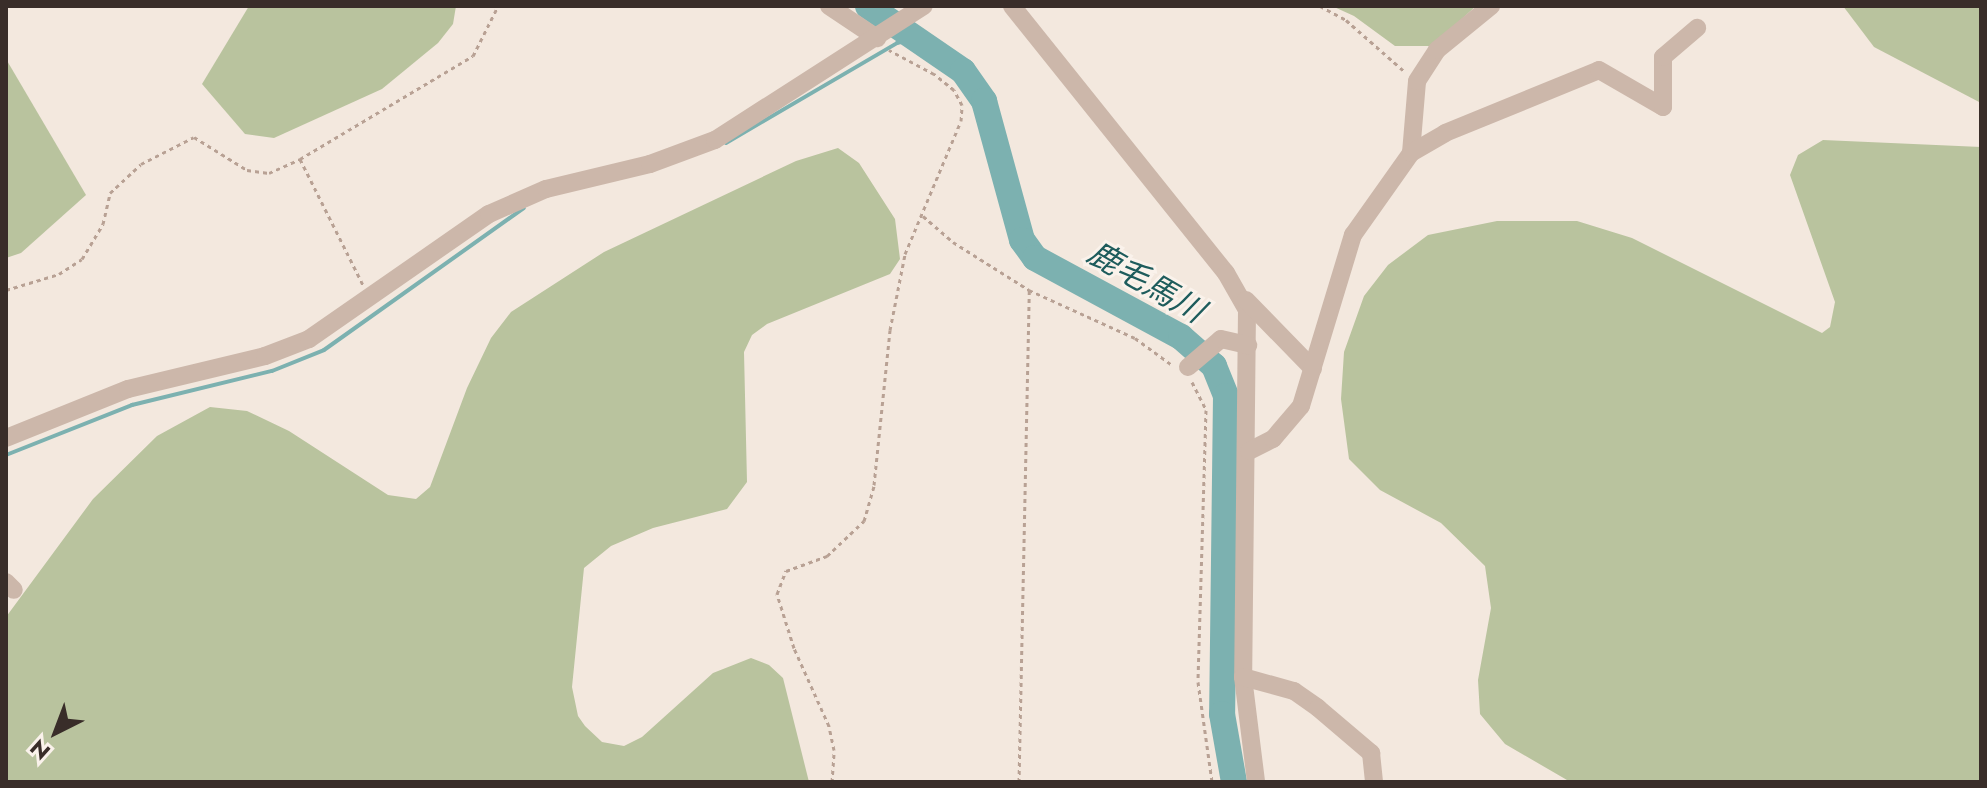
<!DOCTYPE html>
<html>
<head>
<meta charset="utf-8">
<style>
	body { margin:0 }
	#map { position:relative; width:1987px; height:788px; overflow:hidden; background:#f3e8de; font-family:Jost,"Noto Sans JP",sans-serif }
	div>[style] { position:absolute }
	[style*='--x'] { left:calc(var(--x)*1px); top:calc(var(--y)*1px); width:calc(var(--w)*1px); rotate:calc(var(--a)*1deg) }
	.green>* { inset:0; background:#b9c39e }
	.stream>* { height:4px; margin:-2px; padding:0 2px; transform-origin:2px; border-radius:2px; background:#7cb1b0 }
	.river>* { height:26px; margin:-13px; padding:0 13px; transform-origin:13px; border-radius:13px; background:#7cb1b0 }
	.path>* { height:3px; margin-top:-1.5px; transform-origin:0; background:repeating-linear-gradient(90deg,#b8a194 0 4px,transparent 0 8px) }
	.minor>* { height:18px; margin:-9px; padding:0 9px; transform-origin:9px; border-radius:9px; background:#ccb7aa }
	span { translate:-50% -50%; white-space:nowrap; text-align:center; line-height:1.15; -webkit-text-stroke:6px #faf2eb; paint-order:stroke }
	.water-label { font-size:32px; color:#1e5c5c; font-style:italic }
	.frame { position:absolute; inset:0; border:8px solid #392d29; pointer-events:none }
	.north { position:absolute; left:16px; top:692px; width:80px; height:80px; -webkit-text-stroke:6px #faf2eb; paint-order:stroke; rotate:222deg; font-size:22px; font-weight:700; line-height:32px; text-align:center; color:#392d29 }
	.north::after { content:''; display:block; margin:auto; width:28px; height:36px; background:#392d29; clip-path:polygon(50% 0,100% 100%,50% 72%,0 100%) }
</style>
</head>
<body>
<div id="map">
	<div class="green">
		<div style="clip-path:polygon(249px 6px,456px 6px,453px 24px,438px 43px,382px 89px,274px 138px,245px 134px,202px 84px)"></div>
		<div style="clip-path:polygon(1332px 6px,1476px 6px,1432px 46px,1395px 46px,1354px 16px)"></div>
		<div style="clip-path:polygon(1843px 6px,1981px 6px,1981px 103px,1874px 47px)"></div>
		<div style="clip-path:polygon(6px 59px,86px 195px,21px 253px,6px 258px)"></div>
		<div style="clip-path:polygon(1823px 140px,1981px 147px,1981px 782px,1567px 780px,1505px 744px,1480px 714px,1478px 680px,1491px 608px,1485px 566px,1441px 523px,1380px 490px,1349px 459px,1341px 399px,1344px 352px,1364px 296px,1388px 265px,1428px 235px,1497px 221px,1577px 221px,1632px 238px,1822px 333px,1830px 327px,1835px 302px,1790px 175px,1798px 155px)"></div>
		<div style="clip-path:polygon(838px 148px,859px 163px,895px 219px,900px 259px,890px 274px,767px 324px,752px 335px,744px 352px,747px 482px,727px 509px,653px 528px,611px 546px,584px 568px,572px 687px,578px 716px,585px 726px,602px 742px,624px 746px,642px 737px,713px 673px,751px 658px,769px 665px,783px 678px,809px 782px,6px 782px,6px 617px,93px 499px,157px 436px,210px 407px,247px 411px,289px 431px,388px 495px,416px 499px,430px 487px,467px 388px,491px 338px,511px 312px,604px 252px,796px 161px)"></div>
	</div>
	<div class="stream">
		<div style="--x:726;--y:143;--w:198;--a:-30.3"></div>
		<div style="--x:897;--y:43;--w:16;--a:-14"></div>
		<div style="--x:6;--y:455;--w:136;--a:-21.6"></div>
		<div style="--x:132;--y:405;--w:144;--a:-13.7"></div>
		<div style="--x:272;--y:371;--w:56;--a:-22"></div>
		<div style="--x:324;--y:350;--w:245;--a:-35.4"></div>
	</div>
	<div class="river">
		<div style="--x:868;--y:6;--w:115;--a:34.4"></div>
		<div style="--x:963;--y:71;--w:37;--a:55"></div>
		<div style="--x:984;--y:101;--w:144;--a:74.7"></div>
		<div style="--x:1022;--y:240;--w:22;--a:54"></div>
		<div style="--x:1035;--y:258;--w:166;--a:28.4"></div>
		<div style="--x:1181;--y:337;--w:44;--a:41.3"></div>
		<div style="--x:1214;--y:366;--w:32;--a:68"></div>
		<div style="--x:1226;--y:396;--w:318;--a:90.7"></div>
		<div style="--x:1222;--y:714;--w:69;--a:80"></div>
	</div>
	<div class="path">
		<div style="--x:1320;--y:6;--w:30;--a:28"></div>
		<div style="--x:1346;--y:20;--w:79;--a:41.4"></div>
		<div style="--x:300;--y:159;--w:141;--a:63.4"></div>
		<div style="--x:923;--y:216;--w:40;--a:41"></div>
		<div style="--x:953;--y:242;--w:90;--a:32.3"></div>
		<div style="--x:1029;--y:290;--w:116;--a:24.4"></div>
		<div style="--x:1135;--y:338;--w:46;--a:36.1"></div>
		<div style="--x:6;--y:290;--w:55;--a:-16.8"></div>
		<div style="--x:59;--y:274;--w:27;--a:-33"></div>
		<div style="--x:82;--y:259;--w:41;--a:-59"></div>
		<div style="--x:103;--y:224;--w:32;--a:-77"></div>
		<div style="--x:110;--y:193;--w:42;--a:-43.1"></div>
		<div style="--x:141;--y:164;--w:59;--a:-27"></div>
		<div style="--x:194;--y:137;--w:62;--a:31.9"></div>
		<div style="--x:247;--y:170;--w:22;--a:8"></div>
		<div style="--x:269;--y:173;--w:34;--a:-24"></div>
		<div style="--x:300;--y:159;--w:201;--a:-30.8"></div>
		<div style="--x:473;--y:56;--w:56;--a:-63.4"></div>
		<div style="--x:1192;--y:382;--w:31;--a:63"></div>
		<div style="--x:1206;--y:410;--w:272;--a:91.7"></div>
		<div style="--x:1198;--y:682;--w:101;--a:82"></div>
		<div style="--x:832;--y:782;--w:32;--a:-86"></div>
		<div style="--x:834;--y:750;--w:25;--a:-102"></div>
		<div style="--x:829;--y:726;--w:85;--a:-114.2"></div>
		<div style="--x:794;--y:648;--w:57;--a:-107.5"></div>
		<div style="--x:777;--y:594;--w:25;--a:-69"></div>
		<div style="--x:786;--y:571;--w:44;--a:-20.1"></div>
		<div style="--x:827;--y:556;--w:51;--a:-43.4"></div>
		<div style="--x:864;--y:521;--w:37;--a:-74"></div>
		<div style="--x:874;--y:485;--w:156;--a:-84.1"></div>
		<div style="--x:890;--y:330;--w:77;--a:-78.8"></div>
		<div style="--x:905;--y:254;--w:144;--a:-67.2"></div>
		<div style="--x:961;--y:121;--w:16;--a:-86"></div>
		<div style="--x:962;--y:105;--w:17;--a:-118"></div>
		<div style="--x:954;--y:90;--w:26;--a:-141"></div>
		<div style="--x:934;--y:74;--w:51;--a:-151.9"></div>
		<div style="--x:1019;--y:782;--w:492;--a:-88.8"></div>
	</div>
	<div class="minor">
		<div style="--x:829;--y:6;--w:58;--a:33.7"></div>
		<div style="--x:1012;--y:6;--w:342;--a:51.3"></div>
		<div style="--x:1226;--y:273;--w:43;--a:60.4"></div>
		<div style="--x:1247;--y:310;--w:367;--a:90.6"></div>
		<div style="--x:1243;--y:677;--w:106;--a:82.9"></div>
		<div style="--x:1411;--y:153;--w:72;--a:-85.2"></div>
		<div style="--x:1417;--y:81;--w:37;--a:-57"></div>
		<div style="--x:1437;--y:50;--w:70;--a:-39.2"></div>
		<div style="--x:1246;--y:300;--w:96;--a:45.8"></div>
		<div style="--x:1188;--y:367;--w:43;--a:-40.3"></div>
		<div style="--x:1221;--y:339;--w:28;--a:13"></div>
		<div style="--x:6;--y:438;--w:131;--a:-21.9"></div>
		<div style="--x:128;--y:389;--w:141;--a:-13.5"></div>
		<div style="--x:265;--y:356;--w:47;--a:-21.1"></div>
		<div style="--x:309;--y:339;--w:219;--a:-34.8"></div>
		<div style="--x:489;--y:214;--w:62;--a:-23.7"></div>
		<div style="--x:546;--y:189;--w:107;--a:-13.5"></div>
		<div style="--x:650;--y:164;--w:69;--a:-20.3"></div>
		<div style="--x:715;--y:140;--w:248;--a:-32.7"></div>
		<div style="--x:1249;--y:451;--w:27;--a:-27"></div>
		<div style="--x:1273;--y:439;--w:43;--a:-49.7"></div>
		<div style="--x:1301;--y:406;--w:179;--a:-73.1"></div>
		<div style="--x:1353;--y:235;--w:100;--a:-54.7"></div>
		<div style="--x:1411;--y:153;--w:39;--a:-30"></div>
		<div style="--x:1445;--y:133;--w:166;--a:-22.2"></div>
		<div style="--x:1599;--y:70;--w:74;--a:30"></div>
		<div style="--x:1663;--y:107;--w:50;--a:-90"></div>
		<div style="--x:1663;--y:57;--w:45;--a:-40.5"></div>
		<div style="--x:6;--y:582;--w:11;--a:45"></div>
		<div style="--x:1243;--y:677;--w:53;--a:15.4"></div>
		<div style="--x:1294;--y:691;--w:29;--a:35"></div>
		<div style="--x:1318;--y:708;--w:70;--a:40.3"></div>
		<div style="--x:1371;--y:753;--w:29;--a:84"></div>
	</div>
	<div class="water-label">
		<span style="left:1146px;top:282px;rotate:30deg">鹿毛馬川</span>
	</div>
	<div class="frame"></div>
	<div class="north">N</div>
</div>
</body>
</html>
